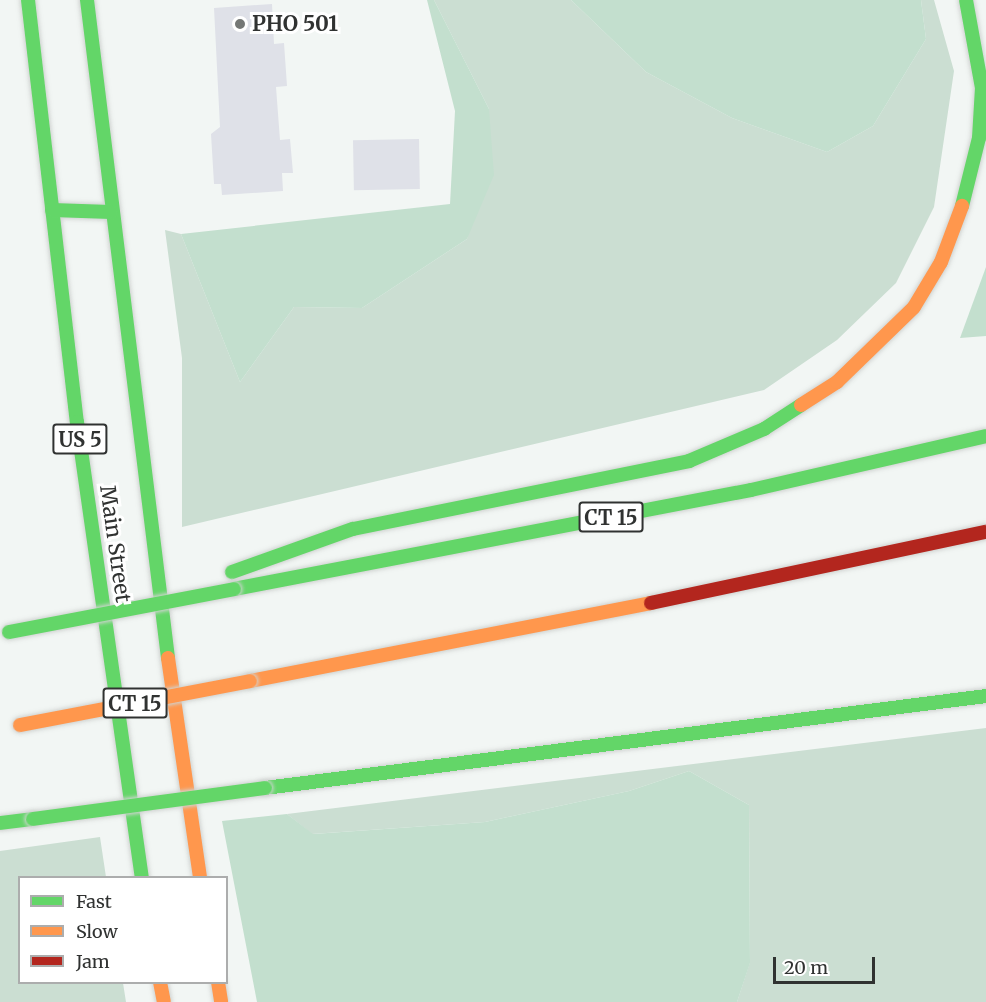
<!DOCTYPE html>
<html>
<head>
<meta charset="utf-8">
<style>
	body { margin:0 }
	#map { position:relative; width:986px; height:1002px; overflow:hidden; background:#f2f6f4; font-family:Merriweather,serif }
	div>[style] { position:absolute }
	[style*='--x'] { left:calc(var(--x)*1px); top:calc(var(--y)*1px); width:calc(var(--w)*1px); rotate:calc(var(--a)*1deg) }
	.green>* { inset:0; background:#cbded2 }
	.forest>* { inset:0; background:#c3dfce }
	.building>* { inset:0; background:#dfe1e8; transform-origin:0 0 }
	.roads { filter:drop-shadow(0 0 2px #d0d3d1) drop-shadow(0 0 2px #d0d3d1) }
	.fast>* { height:14px; margin:-7px; padding:0 7px; transform-origin:7px; border-radius:7px; background:#63d668 }
	.slow>* { height:14px; margin:-7px; padding:0 7px; transform-origin:7px; border-radius:7px; background:#ff974d }
	.jam>* { height:14px; margin:-7px; padding:0 7px; transform-origin:7px; border-radius:7px; background:#b3261e }
	.bridges { filter:drop-shadow(0 0 2px #d0d3d1) drop-shadow(0 0 2px #d0d3d1) }
	.fast-bridge>* { height:14px; margin:-7px; padding:0 7px; transform-origin:7px; border-radius:7px; background:#63d668 }
	.slow-bridge>* { height:14px; margin:-7px; padding:0 7px; transform-origin:7px; border-radius:7px; background:#ff974d }
	.dots>* { width:16px; height:16px; translate:-50% -50%; box-sizing:border-box; border:3px solid #fff; border-radius:50% }
	span { translate:-50% -50%; white-space:nowrap; text-align:center; line-height:1.15; -webkit-text-stroke:6px #fff; paint-order:stroke }
	.shield-label span { padding:2px 4px; background:#fff; border:2px solid; border-radius:4px; -webkit-text-stroke-width:0 }
	.shield-label { font-size:20px; color:#303231; font-weight:700 }
	.poi-label { font-size:21px; color:#303231; font-weight:700 }
	.left { translate:0 -50%; text-align:left }
	.street-label { font-size:21px; color:#303231 }
	.legend { position:absolute; left:18px; top:876px; width:210px; height:108px; box-sizing:border-box; background:#fff; border:2px solid #acadad; margin:0; padding:8px 10px; list-style:none; font-size:18px; color:#303231 }
	.legend li { display:flex; align-items:center; gap:12px; height:30px }
	.legend b { width:30px; border:2px solid #acadad }
	.scale { position:absolute; left:773px; top:957px; width:102px; height:27px; box-sizing:border-box; border:3px solid #303231; border-top:0; padding-left:8px; font-size:18px; line-height:21px; white-space:nowrap; color:#303231; -webkit-text-stroke:4px #fff; paint-order:stroke }
</style>
</head>
<body>
<div id="map">
	<div class="green">
		<div style="clip-path:polygon(434px 0,571px 0,646px 72px,732px 118px,827px 152px,873px 126px,926px 39px,921px 0,934px 0,954px 71px,934px 207px,896px 283px,837px 340px,764px 390px,182px 527px,182px 358px,165px 230px,181px 234px,240px 382px,294px 307px,362px 308px,467px 239px,489px 109px)"></div>
		<div style="clip-path:polygon(986px 728px,986px 1002px,737px 1002px,750px 962px,749px 805px,689px 771px,629px 791px,485px 822px,312px 834px,287px 814px)"></div>
		<div style="clip-path:polygon(100px 837px,106px 877px,20px 878px,20px 982px,123px 983px,126px 1002px,0 1002px,0 851px)"></div>
	</div>
	<div class="forest">
		<div style="clip-path:polygon(427px 0,434px 0,489px 109px,494px 175px,467px 239px,362px 308px,294px 307px,240px 382px,181px 234px,450px 204px,455px 111px)"></div>
		<div style="clip-path:polygon(571px 0,921px 0,926px 39px,873px 126px,827px 152px,732px 118px,646px 72px)"></div>
		<div style="clip-path:polygon(986px 267px,986px 336px,960px 338px)"></div>
		<div style="clip-path:polygon(689px 771px,749px 805px,750px 963px,737px 1002px,257px 1002px,222px 821px,287px 814px,313px 834px,485px 822px,629px 791px)"></div>
	</div>
	<div class="building">
		<div style="clip-path:polygon(272px 4px,274px 44px,284px 43px,287px 86px,276px 87px,280px 140px,290px 139px,293px 173px,282px 173px,283px 191px,222px 195px,221px 184px,214px 184px,211px 134px,220px 127px,214px 8px)"></div>
		<div style="left:419px;top:139px;width:50px;height:66px;rotate:89deg"></div>
	</div>
	<div class="roads">
		<div class="fast">
			<div style="--x:28;--y:0;--w:425;--a:83.4"></div>
			<div style="--x:77;--y:422;--w:461;--a:81.9"></div>
			<div style="--x:87;--y:0;--w:663;--a:82.98"></div>
			<div style="--x:962;--y:206;--w:70;--a:-76"></div>
			<div style="--x:979;--y:138;--w:50;--a:-86.6"></div>
			<div style="--x:982;--y:88;--w:89;--a:-100.3"></div>
			<div style="--x:52;--y:210;--w:59;--a:1.9"></div>
			<div style="--x:232;--y:572;--w:128;--a:-19.6"></div>
			<div style="--x:353;--y:529;--w:343;--a:-11.4"></div>
			<div style="--x:689;--y:461;--w:82;--a:-23.1"></div>
			<div style="--x:764;--y:429;--w:44;--a:-33"></div>
			<div style="--x:234;--y:589;--w:526;--a:-10.84"></div>
			<div style="--x:751;--y:490;--w:241;--a:-12.9"></div>
			<div style="--x:265;--y:788;--w:727;--a:-7.27"></div>
			<div style="--x:0;--y:823;--w:33;--a:-7"></div>
		</div>
		<div class="slow">
			<div style="--x:801;--y:405;--w:43;--a:-32.6"></div>
			<div style="--x:837;--y:382;--w:107;--a:-44.2"></div>
			<div style="--x:914;--y:307;--w:52;--a:-59"></div>
			<div style="--x:941;--y:262;--w:60;--a:-69.4"></div>
			<div style="--x:168;--y:658;--w:222;--a:81.7"></div>
			<div style="--x:250;--y:681;--w:409;--a:-11"></div>
			<div style="--x:160;--y:982;--w:20;--a:79"></div>
			<div style="--x:218;--y:982;--w:20;--a:81"></div>
		</div>
		<div class="jam">
			<div style="--x:651;--y:603;--w:342;--a:-12"></div>
		</div>
	</div>
	<div class="bridges">
		<div class="fast-bridge">
			<div style="--x:9;--y:632;--w:229;--a:-10.8"></div>
			<div style="--x:33;--y:819;--w:234;--a:-7.6"></div>
		</div>
		<div class="slow-bridge">
			<div style="--x:20;--y:725;--w:234;--a:-10.8"></div>
		</div>
	</div>
	<div class="dots">
		<div style="left:240px;top:24px;background:#747775"></div>
	</div>
	<div class="shield-label">
		<span style="left:80px;top:439px">US 5</span>
		<span style="left:611px;top:517px">CT 15</span>
		<span style="left:135px;top:703px">CT 15</span>
	</div>
	<div class="poi-label">
		<span class="left" style="left:252px;top:24px">PHO 501</span>
	</div>
	<div class="street-label">
		<span style="left:115px;top:544px;rotate:82deg">Main Street</span>
	</div>
	<ul class="legend">
	<li><b style="height:8px;background:#63d668"></b>Fast</li>
	<li><b style="height:8px;background:#ff974d"></b>Slow</li>
	<li><b style="height:8px;background:#b3261e"></b>Jam</li>
	</ul>
	<div class="scale">20 m</div>
</div>
</body>
</html>
